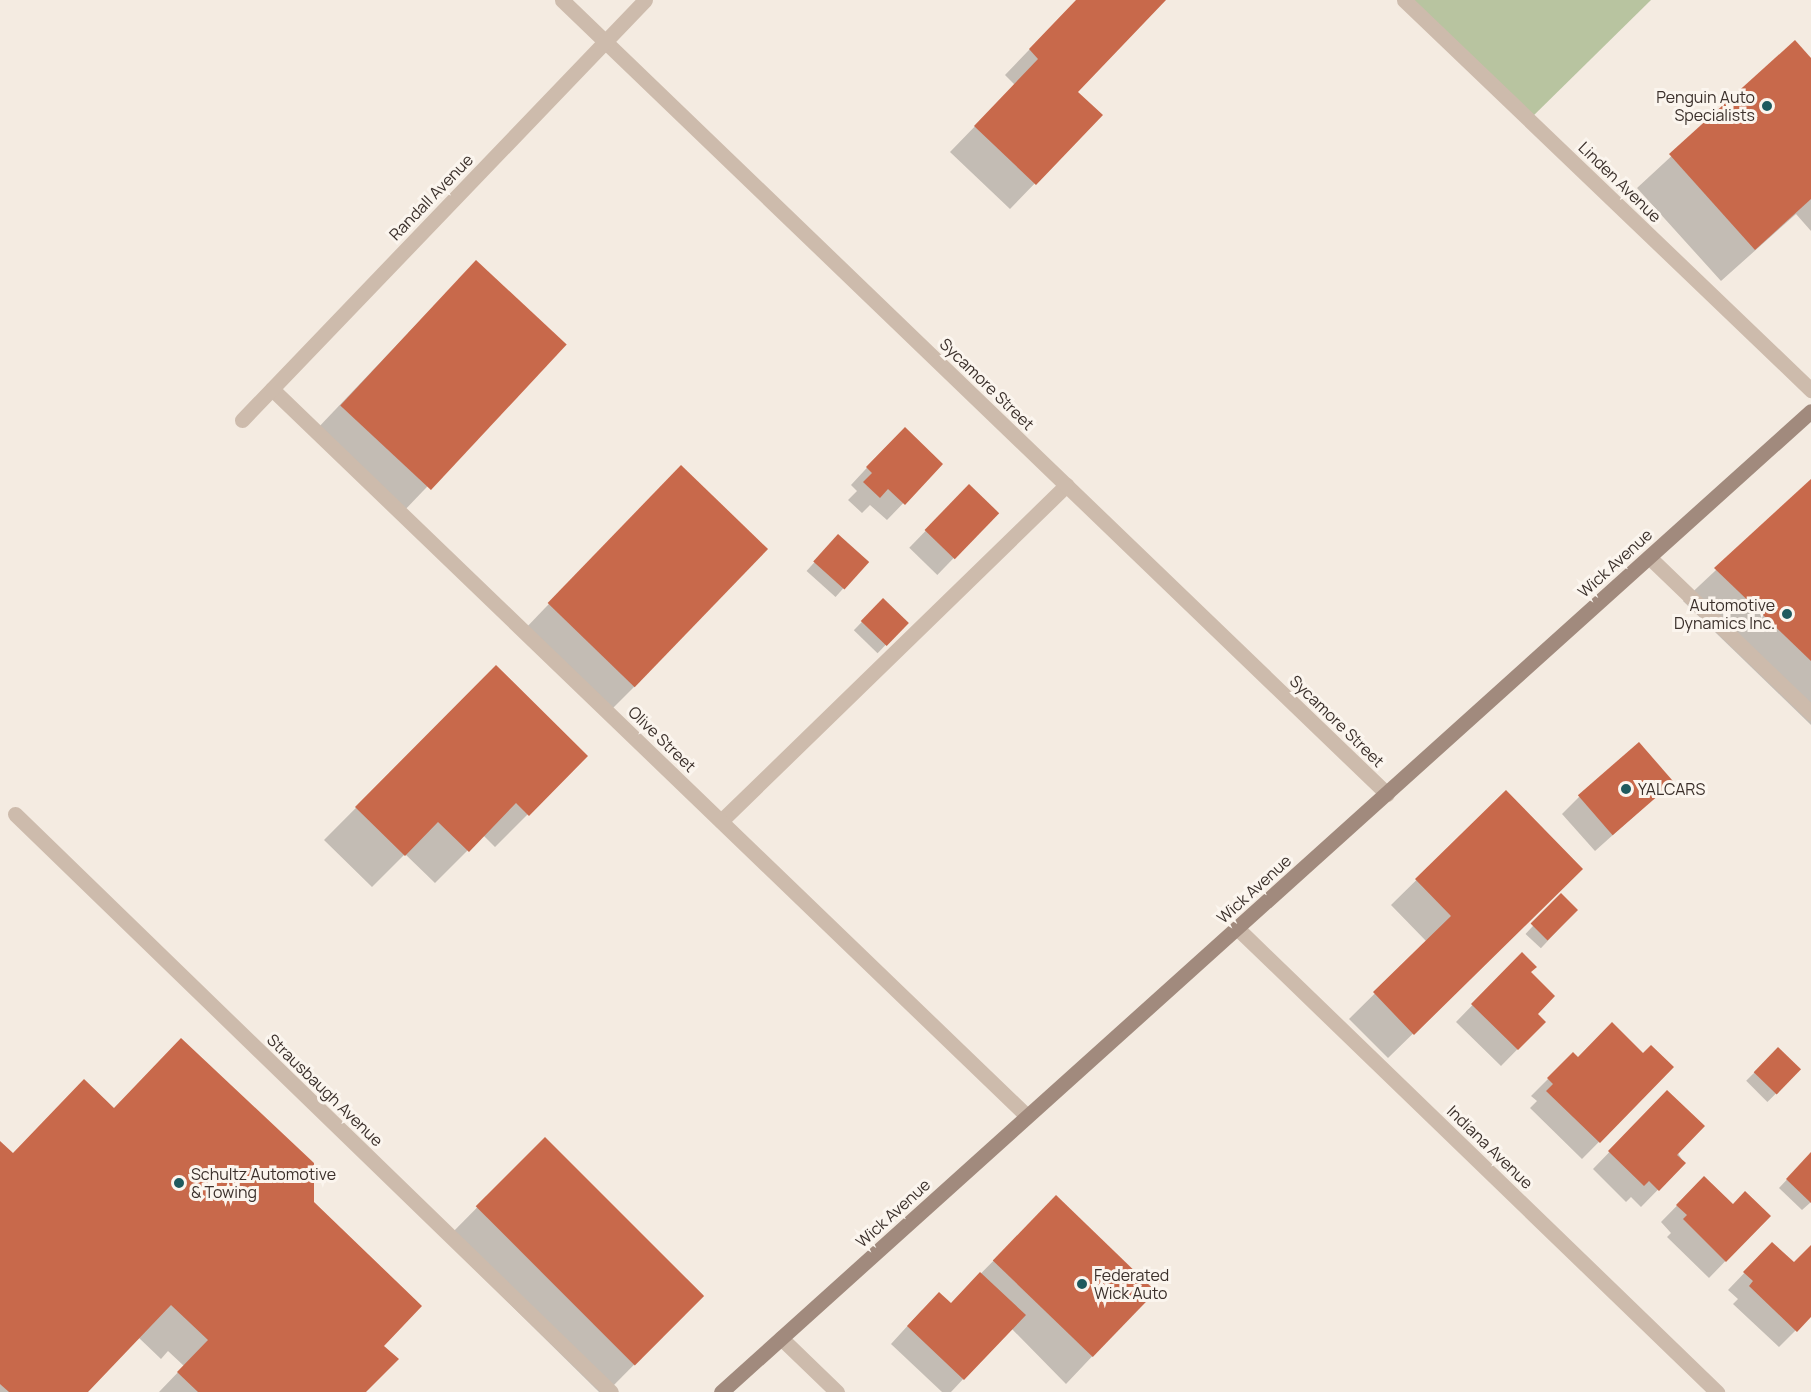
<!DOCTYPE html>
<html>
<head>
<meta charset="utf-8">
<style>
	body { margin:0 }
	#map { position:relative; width:1811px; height:1392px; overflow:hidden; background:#f4ebe1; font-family:Manrope,sans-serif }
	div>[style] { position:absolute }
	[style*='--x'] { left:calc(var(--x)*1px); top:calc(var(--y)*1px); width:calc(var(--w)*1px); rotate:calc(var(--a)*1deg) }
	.green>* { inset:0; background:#b8c4a0 }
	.shadow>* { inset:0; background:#0003; transform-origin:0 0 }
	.building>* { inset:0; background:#c8694b; transform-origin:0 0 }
	.lane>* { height:15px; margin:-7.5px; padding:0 7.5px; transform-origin:7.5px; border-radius:7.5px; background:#cdbbac }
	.street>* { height:15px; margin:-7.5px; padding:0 7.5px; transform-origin:7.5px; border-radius:7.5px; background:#cdbbac }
	.secondary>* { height:15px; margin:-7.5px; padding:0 7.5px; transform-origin:7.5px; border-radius:7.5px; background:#a18a7d }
	.dots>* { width:16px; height:16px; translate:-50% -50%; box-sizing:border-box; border:3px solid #fbf5ee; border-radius:50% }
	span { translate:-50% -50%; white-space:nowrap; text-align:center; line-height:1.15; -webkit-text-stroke:6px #fbf5ee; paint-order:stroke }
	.poi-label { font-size:16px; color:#3b302b }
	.right { translate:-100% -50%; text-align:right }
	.left { translate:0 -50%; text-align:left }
	.street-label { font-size:16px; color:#3b302b }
</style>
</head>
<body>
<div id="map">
	<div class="green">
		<div style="clip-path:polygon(1404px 0,1651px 0,1529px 120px)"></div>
	</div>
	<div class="shadow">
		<div style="clip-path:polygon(1077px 0,1164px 0,1076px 92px,1101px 115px,1010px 209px,950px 152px,1015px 85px,1005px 75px)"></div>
		<div style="clip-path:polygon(1795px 42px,1811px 60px,1811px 231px,1796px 214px,1721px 281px,1637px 188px)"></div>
		<div style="clip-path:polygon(451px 288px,563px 345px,401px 514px,315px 431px)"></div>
		<div style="clip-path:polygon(888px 445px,941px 464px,887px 520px,870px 505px,862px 513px,848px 500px,857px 491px,851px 485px)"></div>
		<div style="clip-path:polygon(1811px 481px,1811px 725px,1683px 601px)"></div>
		<div style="left:969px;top:486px;width:39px;height:86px;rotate:44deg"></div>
		<div style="clip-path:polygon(656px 492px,634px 687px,609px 712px,524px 630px)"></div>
		<div style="left:838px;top:536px;width:39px;height:47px;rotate:42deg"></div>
		<div style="left:883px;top:600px;width:33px;height:42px;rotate:44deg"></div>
		<div style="clip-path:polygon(496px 667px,586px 756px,495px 847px,483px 835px,435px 883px,405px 854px,372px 887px,324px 840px)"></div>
		<div style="clip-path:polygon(1672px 782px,1595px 851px,1562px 814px,1579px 797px)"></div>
		<div style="clip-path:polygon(1506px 792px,1556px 894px,1388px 1058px,1349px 1019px,1427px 942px,1391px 905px)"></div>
		<div style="left:1561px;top:896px;width:21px;height:52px;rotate:43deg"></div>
		<div style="clip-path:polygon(1522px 954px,1536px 1014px,1544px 1022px,1501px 1066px,1456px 1022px)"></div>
		<div style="left:1778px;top:1049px;width:30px;height:45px;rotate:45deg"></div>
		<div style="clip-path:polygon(1573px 1054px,1578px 1059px,1672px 1068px,1582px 1159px,1530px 1108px,1537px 1101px,1531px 1096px)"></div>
		<div style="clip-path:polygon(113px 1109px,312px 1203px,382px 1346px,364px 1392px,159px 1392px,184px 1366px,168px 1351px,161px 1359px,138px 1337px,86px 1392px,0 1392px,0 1143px,12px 1155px)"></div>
		<div style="clip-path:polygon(1651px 1109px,1684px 1163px,1641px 1207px,1631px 1197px,1626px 1202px,1593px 1169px)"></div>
		<div style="clip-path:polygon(545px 1139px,703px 1295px,607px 1392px,599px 1392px,445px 1240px)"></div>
		<div style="clip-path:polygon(1811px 1154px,1811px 1202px,1802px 1210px,1779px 1188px)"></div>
		<div style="clip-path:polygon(1704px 1178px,1733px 1206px,1769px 1216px,1709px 1278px,1667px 1237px,1671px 1233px,1661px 1222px)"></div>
		<div style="clip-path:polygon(1056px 1197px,1153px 1292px,1066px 1384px,1011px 1328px,951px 1392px,942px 1392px,891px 1344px,922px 1310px,950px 1305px)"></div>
		<div style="clip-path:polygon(1772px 1244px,1794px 1264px,1811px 1246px,1811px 1315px,1779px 1347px,1733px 1304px,1738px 1299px,1728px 1290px)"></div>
	</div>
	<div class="building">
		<div style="clip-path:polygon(1076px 0,1166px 0,1078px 92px,1103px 115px,1036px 185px,974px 126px,1038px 59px,1029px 49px)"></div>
		<div style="clip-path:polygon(1795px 40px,1811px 58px,1811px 199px,1755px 250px,1669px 154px)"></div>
		<div style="left:476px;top:260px;width:124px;height:199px;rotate:43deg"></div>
		<div style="clip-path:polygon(905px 427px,943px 464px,905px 505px,888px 489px,880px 498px,863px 482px,872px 473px,866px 467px)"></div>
		<div style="left:681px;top:465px;width:121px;height:192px;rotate:44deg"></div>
		<div style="clip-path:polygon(1811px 479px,1811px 661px,1714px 568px)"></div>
		<div style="left:969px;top:484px;width:42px;height:64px;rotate:44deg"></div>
		<div style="left:838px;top:534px;width:42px;height:37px;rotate:42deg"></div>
		<div style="left:883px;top:598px;width:36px;height:32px;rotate:44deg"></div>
		<div style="clip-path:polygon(496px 665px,588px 756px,529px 816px,516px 803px,469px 852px,438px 822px,405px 856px,355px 807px)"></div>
		<div style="left:1639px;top:742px;width:53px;height:81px;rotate:49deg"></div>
		<div style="clip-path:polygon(1506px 790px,1583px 869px,1414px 1035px,1373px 992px,1451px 916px,1415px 879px)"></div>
		<div style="left:1561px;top:893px;width:24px;height:43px;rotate:45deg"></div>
		<div style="clip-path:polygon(1522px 952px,1537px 967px,1531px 972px,1555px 996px,1538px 1014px,1546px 1022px,1518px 1050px,1471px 1004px)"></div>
		<div style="clip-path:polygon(1612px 1022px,1643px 1053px,1651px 1045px,1674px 1067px,1600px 1143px,1546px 1091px,1553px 1084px,1547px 1078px,1573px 1052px,1578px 1057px)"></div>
		<div style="clip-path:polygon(181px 1038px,314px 1163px,314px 1202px,422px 1306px,384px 1346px,399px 1359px,366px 1392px,198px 1392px,177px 1372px,208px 1340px,171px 1305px,88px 1392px,9px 1392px,0 1384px,0 1141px,13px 1153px,84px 1079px,114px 1108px)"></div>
		<div style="left:1778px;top:1047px;width:32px;height:35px;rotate:44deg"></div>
		<div style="clip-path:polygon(1667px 1090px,1705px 1126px,1677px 1155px,1686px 1163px,1659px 1191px,1649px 1181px,1644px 1186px,1608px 1151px)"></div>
		<div style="left:545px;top:1137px;width:225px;height:98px;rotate:45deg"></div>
		<div style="clip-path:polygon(1811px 1152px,1811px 1203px,1786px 1179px)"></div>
		<div style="clip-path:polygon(1704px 1176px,1733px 1204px,1745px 1191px,1771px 1216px,1726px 1262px,1683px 1219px,1687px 1215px,1676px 1205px)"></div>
		<div style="left:1056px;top:1195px;width:139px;height:91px;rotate:44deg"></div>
		<div style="clip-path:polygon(1772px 1242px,1794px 1262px,1811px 1245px,1811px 1317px,1797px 1332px,1749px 1286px,1753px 1281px,1743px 1272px)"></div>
		<div style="clip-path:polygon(980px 1272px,1026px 1315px,964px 1380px,907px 1326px,939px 1292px,951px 1303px)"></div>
	</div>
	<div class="lane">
		<div style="--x:721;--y:821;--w:482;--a:-44.2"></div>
	</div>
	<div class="street">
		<div style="--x:562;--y:0;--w:1145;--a:43.9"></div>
		<div style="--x:1404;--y:0;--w:564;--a:43.78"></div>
		<div style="--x:272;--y:389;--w:1048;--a:43.92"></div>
		<div style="--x:242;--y:420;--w:582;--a:-46.18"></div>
		<div style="--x:1649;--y:557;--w:225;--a:43.9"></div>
		<div style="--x:15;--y:814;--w:830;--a:44.12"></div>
		<div style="--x:1237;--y:928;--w:668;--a:44.03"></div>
		<div style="--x:781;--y:1338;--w:78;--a:44"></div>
	</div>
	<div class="secondary">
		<div style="--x:721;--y:1392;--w:1466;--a:-41.99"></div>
	</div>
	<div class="dots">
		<div style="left:1767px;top:106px;background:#1f5a5e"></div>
		<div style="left:1787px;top:614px;background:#1f5a5e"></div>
		<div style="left:1626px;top:789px;background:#1f5a5e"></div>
		<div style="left:179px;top:1183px;background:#1f5a5e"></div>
		<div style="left:1082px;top:1284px;background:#1f5a5e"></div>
	</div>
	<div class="poi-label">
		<span class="right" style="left:1755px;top:106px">Penguin Auto<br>Specialists</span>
		<span class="right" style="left:1775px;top:614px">Automotive<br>Dynamics Inc.</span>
		<span class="left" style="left:1638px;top:789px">YALCARS</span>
		<span class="left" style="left:191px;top:1183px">Schultz Automotive<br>&amp; Towing</span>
		<span class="left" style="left:1094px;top:1284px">Federated<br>Wick Auto</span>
	</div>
	<div class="street-label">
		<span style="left:1620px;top:182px;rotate:44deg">Linden Avenue</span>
		<span style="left:431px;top:197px;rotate:-46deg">Randall Avenue</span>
		<span style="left:987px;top:384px;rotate:44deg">Sycamore Street</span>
		<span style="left:1615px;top:563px;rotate:-42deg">Wick Avenue</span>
		<span style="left:1337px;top:721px;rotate:44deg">Sycamore Street</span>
		<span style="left:662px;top:739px;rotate:44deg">Olive Street</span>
		<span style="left:1254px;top:889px;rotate:-42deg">Wick Avenue</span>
		<span style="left:325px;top:1090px;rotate:44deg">Strausbaugh Avenue</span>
		<span style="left:1490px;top:1147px;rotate:44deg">Indiana Avenue</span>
		<span style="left:893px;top:1213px;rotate:-42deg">Wick Avenue</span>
	</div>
</div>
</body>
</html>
